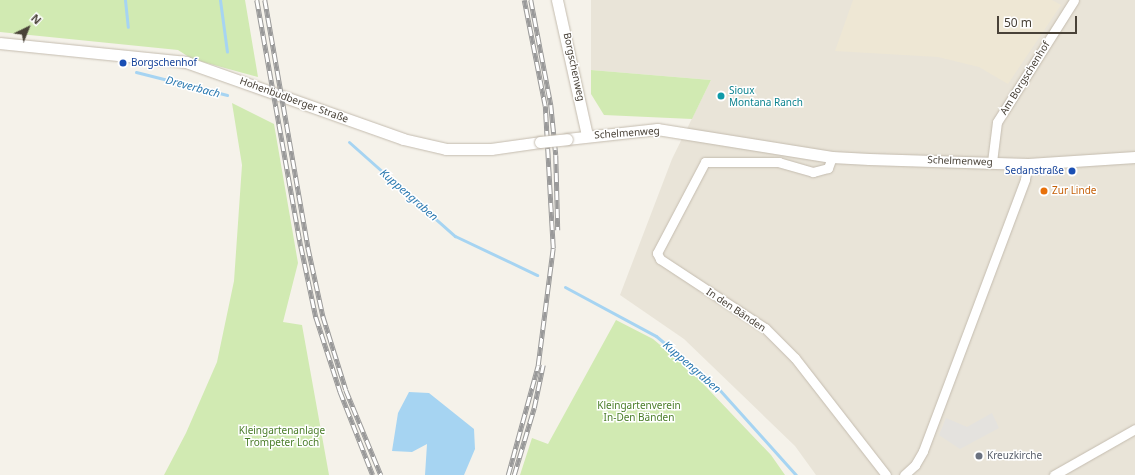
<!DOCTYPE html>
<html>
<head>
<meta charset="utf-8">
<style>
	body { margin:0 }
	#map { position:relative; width:1135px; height:475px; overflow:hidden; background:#f5f2ea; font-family:"Noto Sans",sans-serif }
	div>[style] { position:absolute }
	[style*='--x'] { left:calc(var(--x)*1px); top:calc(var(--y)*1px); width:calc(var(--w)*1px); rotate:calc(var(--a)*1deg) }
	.residential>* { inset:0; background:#e9e4d8 }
	.education>* { inset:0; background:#eee7d4 }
	.green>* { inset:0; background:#d1eab2 }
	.parking>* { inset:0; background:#e4e2de }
	.water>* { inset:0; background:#a6d4f2 }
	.stream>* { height:3px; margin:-1.5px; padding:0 1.5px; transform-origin:1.5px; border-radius:1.5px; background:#a6d4f2 }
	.roads { filter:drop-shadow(0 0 1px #c4bcaf) drop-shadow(0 0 1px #c4bcaf) }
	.minor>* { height:9px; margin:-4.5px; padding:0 4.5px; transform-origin:4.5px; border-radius:4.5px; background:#fff }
	.tertiary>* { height:11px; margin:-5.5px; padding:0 5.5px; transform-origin:5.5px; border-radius:5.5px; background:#fff }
	.rail>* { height:4.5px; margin-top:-2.25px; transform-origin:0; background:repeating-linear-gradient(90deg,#fff 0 9px,#999 0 18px); box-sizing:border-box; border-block:1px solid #999 }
	.bridges { filter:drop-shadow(0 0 1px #c4bcaf) drop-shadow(0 0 1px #c4bcaf) }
	.tertiary-bridge>* { height:11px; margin:-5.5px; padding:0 5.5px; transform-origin:5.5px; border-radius:5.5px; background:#fff }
	.dots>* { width:11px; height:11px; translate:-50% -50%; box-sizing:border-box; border:2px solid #fff; border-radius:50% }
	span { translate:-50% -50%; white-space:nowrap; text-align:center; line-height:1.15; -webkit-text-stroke:3px #fff; paint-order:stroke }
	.transit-label { font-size:10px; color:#164399 }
	.left { translate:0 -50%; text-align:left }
	.right { translate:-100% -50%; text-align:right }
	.street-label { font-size:10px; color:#494238 }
	.culture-label { font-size:10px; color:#0d838f }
	.food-label { font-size:10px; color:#c56008 }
	.park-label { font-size:10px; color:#4a7d29 }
	.worship-label { font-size:10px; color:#5b616d }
	.water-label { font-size:11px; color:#2c7ab1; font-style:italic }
	.north { position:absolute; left:8px; top:8px; width:40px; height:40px; -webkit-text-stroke:3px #fff; paint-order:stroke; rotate:43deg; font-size:11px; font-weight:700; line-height:16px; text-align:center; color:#494238 }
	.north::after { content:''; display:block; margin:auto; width:14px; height:18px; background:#494238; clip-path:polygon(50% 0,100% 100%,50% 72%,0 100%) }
	.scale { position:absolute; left:997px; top:16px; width:80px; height:18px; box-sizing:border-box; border:2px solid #494238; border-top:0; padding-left:5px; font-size:12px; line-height:14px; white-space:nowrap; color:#494238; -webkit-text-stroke:3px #fff; paint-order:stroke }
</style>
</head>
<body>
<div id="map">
	<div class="residential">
		<div style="clip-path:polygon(591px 0,1135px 0,1135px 475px,816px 475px,795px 446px,684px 339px,620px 295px,672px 159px,711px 80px,591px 70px)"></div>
	</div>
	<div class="education">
		<div style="clip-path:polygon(853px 0,1052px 0,1061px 5px,1008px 84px,979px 67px,938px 57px,835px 51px)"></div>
	</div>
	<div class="green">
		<div style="clip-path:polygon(0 0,245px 0,258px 77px,192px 59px,178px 50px,0 32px)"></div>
		<div style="clip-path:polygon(591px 70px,711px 80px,692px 119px,604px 115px,591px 94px)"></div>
		<div style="clip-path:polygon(232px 103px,274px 124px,298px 263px,283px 322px,302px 325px,329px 475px,164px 475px,186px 433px,217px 362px,234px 281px,242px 165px)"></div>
		<div style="clip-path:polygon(616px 320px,653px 339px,689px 369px,771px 455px,785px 475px,520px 475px,532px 438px,548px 444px)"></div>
	</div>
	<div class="parking">
		<div style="clip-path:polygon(992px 413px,999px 428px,960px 449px,939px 435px,946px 418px,967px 427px)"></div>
	</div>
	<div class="water">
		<div style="clip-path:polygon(409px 392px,429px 393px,474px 429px,475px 449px,464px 475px,425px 475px,427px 444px,412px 452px,392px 451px,398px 413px)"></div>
	</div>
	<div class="stream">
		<div style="--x:125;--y:0;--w:27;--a:84"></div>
		<div style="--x:220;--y:0;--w:52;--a:82.3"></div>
		<div style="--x:136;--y:72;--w:94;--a:14.2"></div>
		<div style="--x:349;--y:142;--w:142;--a:41.6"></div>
		<div style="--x:455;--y:236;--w:91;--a:25.4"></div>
		<div style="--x:565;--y:287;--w:103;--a:28.3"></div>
		<div style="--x:656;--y:336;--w:80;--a:39.9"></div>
		<div style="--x:717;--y:387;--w:118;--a:48.1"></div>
	</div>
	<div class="roads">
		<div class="minor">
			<div style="--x:832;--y:157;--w:12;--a:110"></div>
			<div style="--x:828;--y:168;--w:16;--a:165"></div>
			<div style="--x:813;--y:172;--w:35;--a:-164"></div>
			<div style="--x:779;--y:162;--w:74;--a:180"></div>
			<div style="--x:705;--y:162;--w:103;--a:117.8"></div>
			<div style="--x:657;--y:253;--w:7;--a:63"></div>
			<div style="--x:660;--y:259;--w:126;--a:33.3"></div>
			<div style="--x:765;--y:328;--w:42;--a:45"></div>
			<div style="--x:795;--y:358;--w:148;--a:52.1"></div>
			<div style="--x:992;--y:162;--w:40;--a:-82.9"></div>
			<div style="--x:997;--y:122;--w:144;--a:-57.7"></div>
			<div style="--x:904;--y:475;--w:15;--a:-42"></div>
			<div style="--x:915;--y:465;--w:16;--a:-60"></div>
			<div style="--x:923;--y:451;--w:290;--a:-69.4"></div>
			<div style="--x:1025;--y:179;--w:15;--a:-79"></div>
			<div style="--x:1054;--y:475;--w:93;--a:-29.6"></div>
		</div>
		<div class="tertiary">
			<div style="--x:557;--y:0;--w:138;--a:77.5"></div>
			<div style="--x:0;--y:43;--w:187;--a:5.8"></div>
			<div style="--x:186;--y:62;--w:230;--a:19.5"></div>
			<div style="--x:403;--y:139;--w:44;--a:13.1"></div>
			<div style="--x:446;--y:149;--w:45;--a:0"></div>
			<div style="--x:491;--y:149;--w:49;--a:-8.1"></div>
			<div style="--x:567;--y:139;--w:91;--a:-6.3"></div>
			<div style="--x:657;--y:129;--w:177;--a:9.1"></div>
			<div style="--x:832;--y:157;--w:37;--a:3"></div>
			<div style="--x:869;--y:159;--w:159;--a:1.8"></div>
			<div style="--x:1028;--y:164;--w:107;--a:-3.7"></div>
		</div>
	</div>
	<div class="rail">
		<div style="--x:257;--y:0;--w:250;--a:79.9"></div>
		<div style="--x:301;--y:246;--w:73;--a:78.1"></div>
		<div style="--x:316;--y:317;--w:78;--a:72"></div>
		<div style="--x:340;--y:391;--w:90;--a:68.6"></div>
		<div style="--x:265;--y:0;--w:251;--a:80.1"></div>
		<div style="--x:308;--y:247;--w:71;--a:77.7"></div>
		<div style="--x:323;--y:316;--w:77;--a:72.7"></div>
		<div style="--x:346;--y:390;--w:92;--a:67.6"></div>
		<div style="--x:531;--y:0;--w:107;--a:79.2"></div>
		<div style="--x:551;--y:105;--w:50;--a:84.3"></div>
		<div style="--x:556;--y:155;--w:75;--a:88.5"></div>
		<div style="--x:508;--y:475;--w:114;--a:-74.7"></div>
		<div style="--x:538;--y:365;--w:118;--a:-82.7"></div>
		<div style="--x:553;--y:248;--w:142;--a:-93.2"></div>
		<div style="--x:545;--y:106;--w:108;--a:-101.2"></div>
		<div style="--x:514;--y:475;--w:70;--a:-73.4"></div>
		<div style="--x:534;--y:408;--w:44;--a:-78.2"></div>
	</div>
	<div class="bridges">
		<div class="tertiary-bridge">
			<div style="--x:540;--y:142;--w:27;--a:-6"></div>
		</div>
	</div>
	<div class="dots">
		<div style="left:123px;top:63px;background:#1a4fb4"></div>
		<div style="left:721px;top:96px;background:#0f9aa8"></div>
		<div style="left:1072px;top:171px;background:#1a4fb4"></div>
		<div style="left:1044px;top:191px;background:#e8710a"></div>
		<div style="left:979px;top:456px;background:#6b7280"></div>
	</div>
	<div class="transit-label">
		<span class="left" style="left:131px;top:63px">Borgschenhof</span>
		<span class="right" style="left:1064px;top:171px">Sedanstraße</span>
	</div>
	<div class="street-label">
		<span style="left:574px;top:67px;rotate:78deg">Borgschenweg</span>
		<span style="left:1025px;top:78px;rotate:-58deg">Am Borgschenhof</span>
		<span style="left:294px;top:100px;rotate:20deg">Hohenbudberger Straße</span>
		<span style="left:627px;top:133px;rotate:-4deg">Schelmenweg</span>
		<span style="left:960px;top:161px;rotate:2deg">Schelmenweg</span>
		<span style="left:736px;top:310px;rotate:34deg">In den Bänden</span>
	</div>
	<div class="culture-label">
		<span class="left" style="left:729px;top:96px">Sioux<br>Montana Ranch</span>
	</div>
	<div class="food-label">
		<span class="left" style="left:1052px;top:191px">Zur Linde</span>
	</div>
	<div class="park-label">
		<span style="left:639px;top:411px">Kleingartenverein<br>In-Den Bänden</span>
		<span style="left:282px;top:436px">Kleingartenanlage<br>Trompeter Loch</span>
	</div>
	<div class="worship-label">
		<span class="left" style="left:987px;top:456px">Kreuzkirche</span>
	</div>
	<div class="water-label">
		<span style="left:193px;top:87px;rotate:15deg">Dreverbach</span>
		<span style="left:409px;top:195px;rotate:41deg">Kuppengraben</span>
		<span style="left:692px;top:367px;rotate:41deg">Kuppengraben</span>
	</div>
	<div class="north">N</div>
	<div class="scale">50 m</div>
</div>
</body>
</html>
